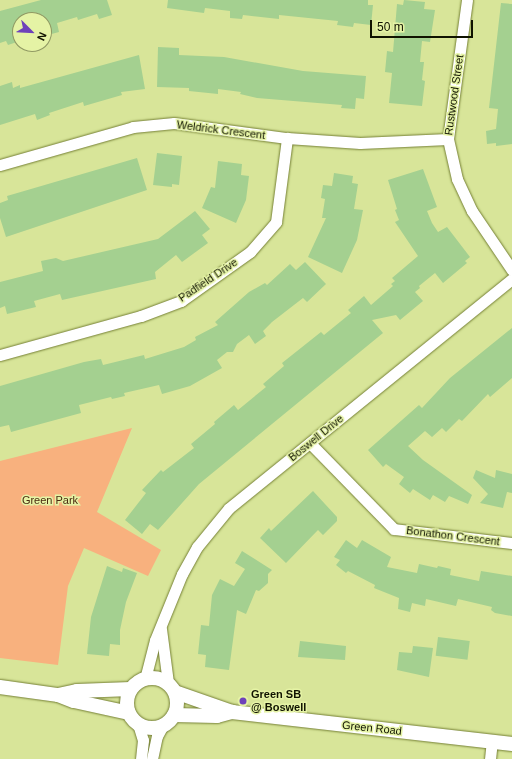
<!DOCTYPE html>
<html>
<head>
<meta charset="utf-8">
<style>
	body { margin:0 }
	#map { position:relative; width:512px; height:759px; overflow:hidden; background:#d8e599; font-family:Helvetica,sans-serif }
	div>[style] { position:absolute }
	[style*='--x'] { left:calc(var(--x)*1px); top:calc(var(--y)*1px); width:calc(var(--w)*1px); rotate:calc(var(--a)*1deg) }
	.green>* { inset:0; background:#f8b17e }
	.building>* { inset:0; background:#a4d090; transform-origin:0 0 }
	.roads { filter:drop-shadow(0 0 1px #758035) drop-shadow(0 0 1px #758035) }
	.minor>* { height:11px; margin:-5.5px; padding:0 5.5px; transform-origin:5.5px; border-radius:5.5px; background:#fff }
	.tertiary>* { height:14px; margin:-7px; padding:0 7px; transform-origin:7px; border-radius:7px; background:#fff }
	.tertiary>.ring { margin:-7px; padding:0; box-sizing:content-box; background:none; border:14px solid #fff; border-radius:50% }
	.dots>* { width:11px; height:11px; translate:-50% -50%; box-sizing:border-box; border:2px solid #e5f3a5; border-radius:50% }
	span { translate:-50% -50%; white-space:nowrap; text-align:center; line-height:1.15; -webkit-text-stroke:3px #e5f3a5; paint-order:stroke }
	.street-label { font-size:11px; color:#101300 }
	.park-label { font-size:11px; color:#4b2a10 }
	.poi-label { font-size:11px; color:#101300; font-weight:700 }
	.left { translate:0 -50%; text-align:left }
	.north { position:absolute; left:12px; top:12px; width:40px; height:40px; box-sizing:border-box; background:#e5f3a5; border:1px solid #909963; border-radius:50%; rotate:114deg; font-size:11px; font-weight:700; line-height:16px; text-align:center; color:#101300 }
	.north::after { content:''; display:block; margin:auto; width:14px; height:18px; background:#6e42ba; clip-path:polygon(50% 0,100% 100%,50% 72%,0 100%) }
	.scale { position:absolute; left:370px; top:20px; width:103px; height:18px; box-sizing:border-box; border:2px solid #101300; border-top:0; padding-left:5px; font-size:12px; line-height:14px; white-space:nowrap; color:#101300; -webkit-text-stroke:3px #e5f3a5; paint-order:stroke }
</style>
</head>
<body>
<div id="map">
	<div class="green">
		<div style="clip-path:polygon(132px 428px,97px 512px,161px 550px,148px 576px,84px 548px,68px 586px,58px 665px,0 658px,0 461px)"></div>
	</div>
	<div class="building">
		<div style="clip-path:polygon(41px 0,107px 0,112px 15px,99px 19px,97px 14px,78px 20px,77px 17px,57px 23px,59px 32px,44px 36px,44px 20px,20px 20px,20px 41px,8px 45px,6px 41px,0 43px,0 11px)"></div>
		<div style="clip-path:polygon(168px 0,368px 0,368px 5px,373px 5px,371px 25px,354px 23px,353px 27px,337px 25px,338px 21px,279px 15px,279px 19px,243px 15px,242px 19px,230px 18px,230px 11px,205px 8px,204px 13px,167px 8px)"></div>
		<div style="clip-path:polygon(404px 0,425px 2px,424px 9px,435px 10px,430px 42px,422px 41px,420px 62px,424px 62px,422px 80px,425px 81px,422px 106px,389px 103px,392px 73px,385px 72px,387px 51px,393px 52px,397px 4px,403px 5px)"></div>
		<div style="clip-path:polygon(501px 3px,512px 4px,512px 144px,496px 146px,496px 143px,487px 144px,486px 131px,496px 129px,498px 109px,489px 108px)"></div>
		<div style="clip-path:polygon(158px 47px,179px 48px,179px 55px,224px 57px,303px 71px,366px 76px,364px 99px,356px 98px,355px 109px,341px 108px,342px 105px,257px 98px,240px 94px,241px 92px,218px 89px,218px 94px,189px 91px,189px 88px,157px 87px)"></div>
		<div style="clip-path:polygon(139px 55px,145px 89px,121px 92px,122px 95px,84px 106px,83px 102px,49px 113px,50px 115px,37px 120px,35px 114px,0 125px,0 86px,12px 82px,13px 88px,20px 85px,20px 88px)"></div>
		<div style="clip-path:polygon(157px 153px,182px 156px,179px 185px,172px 184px,172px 187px,153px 185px)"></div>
		<div style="clip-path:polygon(137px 158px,147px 190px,6px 237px,0 218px,0 203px,8px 200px,7px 196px)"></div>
		<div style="clip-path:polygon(218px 161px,242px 164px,241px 175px,249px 176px,246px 200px,236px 223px,202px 208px,211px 187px,215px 188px)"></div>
		<div style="clip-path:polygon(423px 169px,437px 207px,427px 211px,432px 223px,438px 232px,447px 227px,470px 257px,465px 261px,467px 263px,443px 283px,435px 273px,419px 286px,420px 288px,415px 292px,423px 301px,400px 320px,396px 315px,372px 320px,383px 333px,199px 484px,158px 530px,150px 524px,142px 534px,125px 520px,146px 493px,142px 490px,161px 470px,163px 472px,194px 448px,191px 444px,215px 424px,214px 422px,234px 405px,238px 410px,266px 387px,263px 384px,284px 366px,282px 363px,321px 332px,324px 335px,351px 313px,348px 310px,364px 296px,371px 305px,393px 286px,391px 284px,395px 281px,392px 278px,418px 256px,395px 222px,399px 220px,395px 210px,397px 209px,388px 180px)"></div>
		<div style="clip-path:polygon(334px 173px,353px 176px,352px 183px,358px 184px,354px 209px,363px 210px,357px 240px,342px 273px,308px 257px,326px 218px,322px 218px,325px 199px,321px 198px,323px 185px,332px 186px)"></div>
		<div style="clip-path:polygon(195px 211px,210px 229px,202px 235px,208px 243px,182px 262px,176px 255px,155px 272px,156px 279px,62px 300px,60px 294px,34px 301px,36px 307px,7px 314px,5px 306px,0 308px,0 282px,43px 271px,41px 261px,56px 258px,63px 261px,158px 239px)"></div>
		<div style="clip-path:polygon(305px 262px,326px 284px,307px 302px,303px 298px,272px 322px,263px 331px,266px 336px,255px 344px,249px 335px,237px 344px,233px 352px,227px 352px,217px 360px,222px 368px,190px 386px,162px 394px,159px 385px,124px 393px,125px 396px,112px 399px,111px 397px,79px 405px,81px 413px,11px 432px,9px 425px,0 427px,0 386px,84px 362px,101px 359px,103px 365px,144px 355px,145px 359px,184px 347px,196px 340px,195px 337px,218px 325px,215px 322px,249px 292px,265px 283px,267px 285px,290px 264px,296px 270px)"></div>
		<div style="clip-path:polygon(512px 328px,512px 378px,490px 397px,488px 394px,462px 421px,459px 419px,446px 432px,442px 428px,432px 437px,425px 431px,408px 446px,423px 460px,472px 495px,468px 504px,449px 496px,445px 502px,433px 495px,430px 500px,413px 489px,410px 493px,399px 484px,404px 477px,386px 464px,383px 467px,368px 450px,419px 405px,422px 408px,450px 378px)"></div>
		<div style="clip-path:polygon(476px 470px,495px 478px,496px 470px,512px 474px,512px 493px,507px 492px,503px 508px,480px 503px,488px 494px,473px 478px)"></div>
		<div style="clip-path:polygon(313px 491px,337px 517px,337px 521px,323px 535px,318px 530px,286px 563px,260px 538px,269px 528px,271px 531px)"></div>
		<div style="clip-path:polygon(346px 540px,357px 548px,362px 540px,391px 557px,387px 567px,417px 573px,419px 564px,437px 568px,438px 566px,451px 569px,450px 575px,479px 581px,481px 571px,512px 576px,512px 616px,495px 613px,491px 610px,492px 607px,458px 599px,456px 606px,426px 599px,425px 606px,412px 603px,410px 612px,398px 609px,399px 598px,374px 588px,375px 585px,348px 571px,346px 573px,336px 565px,340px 560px,334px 557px)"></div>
		<div style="clip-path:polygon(242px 551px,272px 570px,268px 574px,268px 583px,259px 591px,256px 590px,246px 614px,237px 610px,229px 670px,205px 667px,206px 655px,198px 654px,201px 625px,209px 626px,212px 595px,220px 579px,234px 586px,245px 569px,235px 563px)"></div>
		<div style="clip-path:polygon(107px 566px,122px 572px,123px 568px,137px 573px,126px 602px,120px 630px,120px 645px,110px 644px,109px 656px,87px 654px,91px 617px)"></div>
		<div style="left:438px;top:637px;width:32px;height:19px;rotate:7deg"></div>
		<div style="clip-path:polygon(300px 641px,346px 646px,345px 660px,298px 657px)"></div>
		<div style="clip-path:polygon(413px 646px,433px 648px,429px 677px,397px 670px,399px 652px,412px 653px)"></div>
	</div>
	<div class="roads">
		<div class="minor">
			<div style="--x:467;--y:0;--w:140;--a:97.8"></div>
			<div style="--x:448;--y:139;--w:41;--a:77.3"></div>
			<div style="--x:457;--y:179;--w:35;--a:65"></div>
			<div style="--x:472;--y:211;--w:71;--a:55.9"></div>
			<div style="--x:0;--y:165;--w:138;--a:-15.9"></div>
			<div style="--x:133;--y:127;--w:41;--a:-5.6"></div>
			<div style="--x:174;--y:123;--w:114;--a:7.6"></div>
			<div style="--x:287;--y:138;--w:73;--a:3.9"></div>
			<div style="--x:360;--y:143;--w:88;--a:-2.6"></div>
			<div style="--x:0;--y:355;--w:146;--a:-15.5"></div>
			<div style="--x:141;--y:316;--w:43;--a:-20.6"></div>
			<div style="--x:181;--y:301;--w:85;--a:-35.4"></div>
			<div style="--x:250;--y:252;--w:40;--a:-49"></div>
			<div style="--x:276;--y:222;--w:85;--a:-82.5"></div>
			<div style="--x:310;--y:443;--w:120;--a:45.7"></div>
			<div style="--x:394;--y:529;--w:119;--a:6.8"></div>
			<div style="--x:161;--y:629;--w:54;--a:82.6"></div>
			<div style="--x:145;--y:679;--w:40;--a:-75.6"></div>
			<div style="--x:155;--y:640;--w:71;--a:-67.8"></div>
			<div style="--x:182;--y:574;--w:31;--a:-61"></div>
			<div style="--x:197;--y:547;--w:50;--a:-50.6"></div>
			<div style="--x:229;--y:508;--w:364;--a:-39"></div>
			<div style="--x:138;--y:724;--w:17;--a:73"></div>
			<div style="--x:143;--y:740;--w:19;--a:96"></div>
			<div style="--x:152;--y:759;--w:24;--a:-78"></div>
			<div style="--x:157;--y:736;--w:13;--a:-61"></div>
			<div style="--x:490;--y:759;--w:18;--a:-84"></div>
		</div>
		<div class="tertiary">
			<div class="ring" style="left:127px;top:678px;width:36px;height:36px"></div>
			<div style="--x:0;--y:687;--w:59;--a:7.9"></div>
			<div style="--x:58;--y:695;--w:17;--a:21"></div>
			<div style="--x:74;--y:701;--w:56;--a:12.3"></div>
			<div style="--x:175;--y:692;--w:60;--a:19.3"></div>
			<div style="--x:232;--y:712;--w:282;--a:6.5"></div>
			<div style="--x:58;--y:695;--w:19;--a:-12"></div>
			<div style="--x:77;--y:691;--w:54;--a:-2.1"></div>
			<div style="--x:174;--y:715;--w:43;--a:1.3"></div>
			<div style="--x:217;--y:716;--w:16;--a:-15"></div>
		</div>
	</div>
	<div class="dots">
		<div style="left:243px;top:701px;background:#6e42ba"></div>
	</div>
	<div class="street-label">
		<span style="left:454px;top:95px;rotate:-82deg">Rustwood Street</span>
		<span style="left:221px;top:130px;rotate:7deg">Weldrick Crescent</span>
		<span style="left:208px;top:280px;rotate:-34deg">Padfield Drive</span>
		<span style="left:316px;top:438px;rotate:-39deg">Boswell Drive</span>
		<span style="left:453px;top:536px;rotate:7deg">Bonathon Crescent</span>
		<span style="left:372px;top:728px;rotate:6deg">Green Road</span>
	</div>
	<div class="park-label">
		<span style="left:50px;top:500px">Green Park</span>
	</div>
	<div class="poi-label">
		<span class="left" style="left:251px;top:701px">Green SB<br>@ Boswell</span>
	</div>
	<div class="north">N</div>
	<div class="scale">50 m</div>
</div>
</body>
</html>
